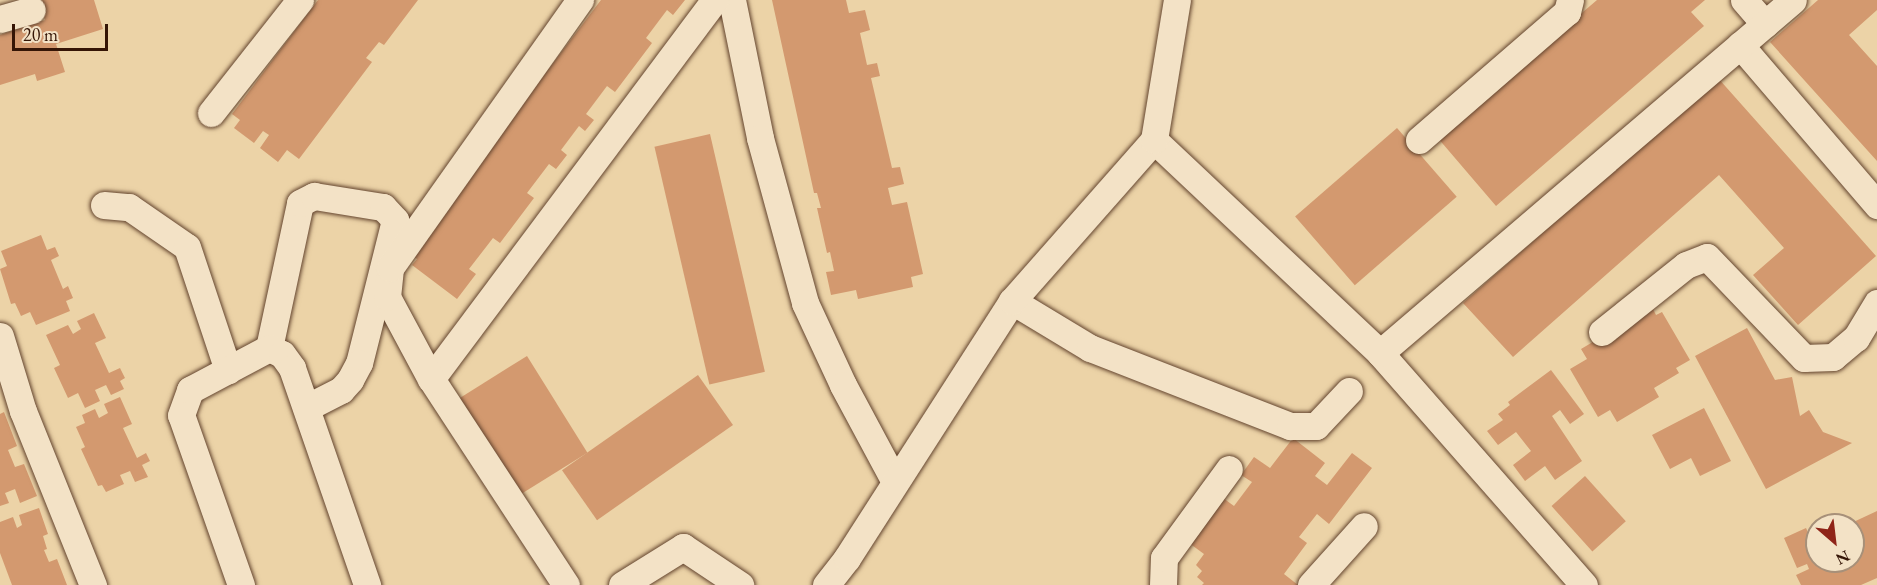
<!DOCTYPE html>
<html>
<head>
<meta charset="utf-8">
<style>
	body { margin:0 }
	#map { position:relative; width:1877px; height:585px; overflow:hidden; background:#ecd3a7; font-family:"EB Garamond",serif }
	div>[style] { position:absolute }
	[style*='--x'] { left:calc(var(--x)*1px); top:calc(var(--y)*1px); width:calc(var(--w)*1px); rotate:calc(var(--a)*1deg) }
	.building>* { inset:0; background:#d3996f; transform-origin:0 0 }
	.roads { filter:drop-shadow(0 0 2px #63442e) drop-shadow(0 0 2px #63442e) }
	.street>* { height:27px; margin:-13.5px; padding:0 13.5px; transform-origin:13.5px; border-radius:13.5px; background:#f3e2c6 }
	span { translate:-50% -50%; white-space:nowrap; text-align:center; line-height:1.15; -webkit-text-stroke:4.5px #f3e2c6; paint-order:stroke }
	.north { position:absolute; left:1805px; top:513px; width:60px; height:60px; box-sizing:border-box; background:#f3e2c6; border:2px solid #a79079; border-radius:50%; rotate:152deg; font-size:16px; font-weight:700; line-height:24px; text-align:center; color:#351506 }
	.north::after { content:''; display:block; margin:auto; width:21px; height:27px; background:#8f2418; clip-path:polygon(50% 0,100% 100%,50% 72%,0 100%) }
	.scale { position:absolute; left:12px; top:24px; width:96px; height:27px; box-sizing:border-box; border:3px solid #351506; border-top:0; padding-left:8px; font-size:18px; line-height:21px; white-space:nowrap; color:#351506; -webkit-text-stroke:4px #f3e2c6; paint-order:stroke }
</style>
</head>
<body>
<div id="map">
	<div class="building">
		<div style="clip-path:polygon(38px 0,94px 0,103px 29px,56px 44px,65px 72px,37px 81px,35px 74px,0 85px,0 35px,45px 20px)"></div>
		<div style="clip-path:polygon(318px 0,418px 0,384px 45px,379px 42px,366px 58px,372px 62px,299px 159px,287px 150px,278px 162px,260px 148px,269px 135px,263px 131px,254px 143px,234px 128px,240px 120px,232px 114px)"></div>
		<div style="clip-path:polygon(601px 0,685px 0,673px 15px,667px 10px,646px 38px,652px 43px,615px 92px,607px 86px,586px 114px,594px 120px,585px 131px,579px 126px,561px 150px,567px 155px,556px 169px,549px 164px,527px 193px,534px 198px,500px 243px,493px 238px,469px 269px,476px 274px,457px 299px,412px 265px,417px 259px,409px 253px)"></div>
		<div style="clip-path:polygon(772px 0,846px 0,849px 13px,865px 10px,870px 30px,860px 33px,867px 65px,877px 63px,880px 76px,871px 78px,892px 168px,900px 167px,904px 184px,888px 188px,892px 205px,907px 202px,923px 274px,911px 277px,913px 287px,858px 299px,856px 290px,831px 295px,826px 272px,834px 271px,830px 252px,827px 253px,817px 208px,821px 208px,817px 193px,814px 193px)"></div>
		<div style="clip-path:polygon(1597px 0,1705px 0,1691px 12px,1704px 26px,1496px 206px,1437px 137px)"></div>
		<div style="clip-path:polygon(1818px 0,1877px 0,1877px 10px,1849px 35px,1877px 66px,1877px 161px,1770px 42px)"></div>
		<div style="clip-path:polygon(1718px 78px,1876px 256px,1798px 325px,1753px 275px,1784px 248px,1719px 175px,1513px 357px,1463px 303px)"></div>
		<div style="left:1397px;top:128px;width:91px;height:135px;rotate:49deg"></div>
		<div style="left:710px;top:134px;width:244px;height:57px;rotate:77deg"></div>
		<div style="clip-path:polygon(41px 235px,47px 250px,55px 247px,59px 256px,51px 260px,63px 289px,68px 286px,73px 298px,66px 301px,70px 311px,36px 325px,30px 312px,21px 316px,15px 303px,11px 304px,0 269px,7px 266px,1px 251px)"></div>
		<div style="clip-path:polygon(1652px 307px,1656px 315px,1662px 312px,1690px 360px,1676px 368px,1679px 373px,1654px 388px,1659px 397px,1617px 422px,1610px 410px,1598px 417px,1570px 369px,1587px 359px,1581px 349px)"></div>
		<div style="clip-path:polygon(94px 313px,106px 338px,95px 343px,109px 373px,120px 368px,125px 378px,120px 381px,124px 389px,111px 395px,106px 385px,95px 390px,100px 401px,85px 408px,78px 393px,68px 398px,54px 368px,60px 365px,46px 335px,68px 325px,73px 334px,81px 329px,77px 321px)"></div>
		<div style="clip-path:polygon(1747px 328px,1775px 380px,1792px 377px,1800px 416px,1809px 410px,1823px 432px,1852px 443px,1766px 489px,1695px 356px)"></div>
		<div style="left:527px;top:356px;width:114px;height:81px;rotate:58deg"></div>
		<div style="clip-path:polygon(1551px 370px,1584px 414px,1570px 424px,1560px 410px,1552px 416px,1582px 461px,1555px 480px,1545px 466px,1525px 481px,1513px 465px,1531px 451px,1516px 432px,1498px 445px,1487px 431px,1503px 420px,1498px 414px,1510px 405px,1508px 402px)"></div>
		<div style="left:698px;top:375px;width:61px;height:166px;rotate:55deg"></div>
		<div style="clip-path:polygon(120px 397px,132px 424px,123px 428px,137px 458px,146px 453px,150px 461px,142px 465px,148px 477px,135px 482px,130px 471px,120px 475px,124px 484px,106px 492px,102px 485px,98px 486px,81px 449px,85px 447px,76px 427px,85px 423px,82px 415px,95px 409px,99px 418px,108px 413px,104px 404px)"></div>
		<div style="clip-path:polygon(1704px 408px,1731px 461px,1700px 476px,1691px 458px,1670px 469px,1652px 435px)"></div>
		<div style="clip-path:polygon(4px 412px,17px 446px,8px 450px,15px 467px,24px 464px,37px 496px,20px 503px,15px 489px,5px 493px,9px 503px,0 506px,0 414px)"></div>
		<div style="clip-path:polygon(1293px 438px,1325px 463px,1315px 476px,1327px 485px,1352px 453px,1372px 468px,1329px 524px,1317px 514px,1299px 537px,1307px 543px,1284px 574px,1298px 585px,1202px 585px,1204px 583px,1197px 577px,1202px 571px,1196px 565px,1204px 554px,1189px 543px,1223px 498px,1234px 506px,1252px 482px,1241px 475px,1254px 457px,1270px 468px)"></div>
		<div style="left:1585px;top:476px;width:61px;height:45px;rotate:48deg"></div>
		<div style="clip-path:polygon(39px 508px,48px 534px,43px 536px,47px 549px,44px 550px,49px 562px,57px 559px,67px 585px,12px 585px,0 553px,0 522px,13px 517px,17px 528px,22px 525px,19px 515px)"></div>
		<div style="clip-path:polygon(1877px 511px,1877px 578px,1861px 585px,1801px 585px,1796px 575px,1809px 569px,1807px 564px,1797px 568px,1784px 538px,1806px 528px,1812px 541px,1817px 539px,1817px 561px,1853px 561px,1853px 525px,1847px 525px)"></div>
	</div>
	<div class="roads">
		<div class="street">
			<div style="--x:732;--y:0;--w:141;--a:78.5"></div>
			<div style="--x:760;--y:138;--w:171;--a:74.7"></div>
			<div style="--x:805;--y:303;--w:90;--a:65.1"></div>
			<div style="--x:843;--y:385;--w:110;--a:61.8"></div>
			<div style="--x:1744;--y:0;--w:32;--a:49"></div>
			<div style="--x:0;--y:19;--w:33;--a:-16"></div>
			<div style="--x:1740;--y:45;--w:211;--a:49.4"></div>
			<div style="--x:211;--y:113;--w:144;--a:-51.8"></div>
			<div style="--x:1154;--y:140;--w:311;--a:43.3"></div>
			<div style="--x:1380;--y:353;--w:309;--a:48.7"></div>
			<div style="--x:1419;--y:140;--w:196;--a:-40.9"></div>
			<div style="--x:1567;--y:12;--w:12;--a:-76"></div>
			<div style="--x:104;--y:205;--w:25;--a:5"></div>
			<div style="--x:129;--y:207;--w:70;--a:34.6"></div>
			<div style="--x:187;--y:247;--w:130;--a:71.6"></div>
			<div style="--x:1012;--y:301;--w:91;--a:31.1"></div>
			<div style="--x:1090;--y:348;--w:215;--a:21.3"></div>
			<div style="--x:1290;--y:426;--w:26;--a:0"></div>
			<div style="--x:1316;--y:426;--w:48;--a:-46.7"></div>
			<div style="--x:1602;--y:332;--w:107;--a:-38.6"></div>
			<div style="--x:1686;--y:265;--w:22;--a:-21"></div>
			<div style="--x:1707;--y:257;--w:140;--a:46.2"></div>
			<div style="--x:1804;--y:358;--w:29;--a:-2"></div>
			<div style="--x:1833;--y:357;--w:30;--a:-40"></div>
			<div style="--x:1856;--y:338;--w:41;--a:-59"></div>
			<div style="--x:0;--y:336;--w:78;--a:73"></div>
			<div style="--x:23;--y:411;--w:188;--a:68.1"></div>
			<div style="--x:269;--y:348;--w:148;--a:-77.9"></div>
			<div style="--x:300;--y:203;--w:16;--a:-27"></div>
			<div style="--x:314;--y:196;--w:70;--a:9.1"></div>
			<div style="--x:383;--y:207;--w:18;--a:47"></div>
			<div style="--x:395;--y:220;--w:147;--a:104.1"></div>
			<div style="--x:359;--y:363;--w:19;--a:118"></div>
			<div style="--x:350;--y:380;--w:13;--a:132"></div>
			<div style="--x:341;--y:390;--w:39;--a:153"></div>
			<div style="--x:1380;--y:353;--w:543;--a:-40.52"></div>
			<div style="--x:431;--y:379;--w:474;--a:-53.2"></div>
			<div style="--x:241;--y:585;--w:180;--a:-109.4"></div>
			<div style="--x:181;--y:415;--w:27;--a:-70"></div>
			<div style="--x:190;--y:390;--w:89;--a:-28"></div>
			<div style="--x:269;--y:348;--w:14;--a:25"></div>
			<div style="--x:282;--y:354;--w:17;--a:54"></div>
			<div style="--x:292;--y:368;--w:230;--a:70.9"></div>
			<div style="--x:566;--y:585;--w:246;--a:-123.2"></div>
			<div style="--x:431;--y:379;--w:93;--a:-118.2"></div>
			<div style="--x:387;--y:297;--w:29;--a:-84"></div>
			<div style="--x:390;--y:268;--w:329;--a:-54.7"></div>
			<div style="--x:622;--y:585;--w:72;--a:-31.9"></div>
			<div style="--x:683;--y:547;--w:69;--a:33.7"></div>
			<div style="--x:826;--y:585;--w:34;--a:-52"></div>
			<div style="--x:847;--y:558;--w:305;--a:-57.3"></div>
			<div style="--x:1012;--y:301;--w:215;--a:-48.6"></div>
			<div style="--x:1154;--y:140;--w:142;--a:-80.7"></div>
			<div style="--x:1163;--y:585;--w:27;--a:-88"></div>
			<div style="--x:1164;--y:558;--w:110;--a:-53.9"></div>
			<div style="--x:1311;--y:585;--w:79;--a:-48.1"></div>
		</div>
	</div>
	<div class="north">N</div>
	<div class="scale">20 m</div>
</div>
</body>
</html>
